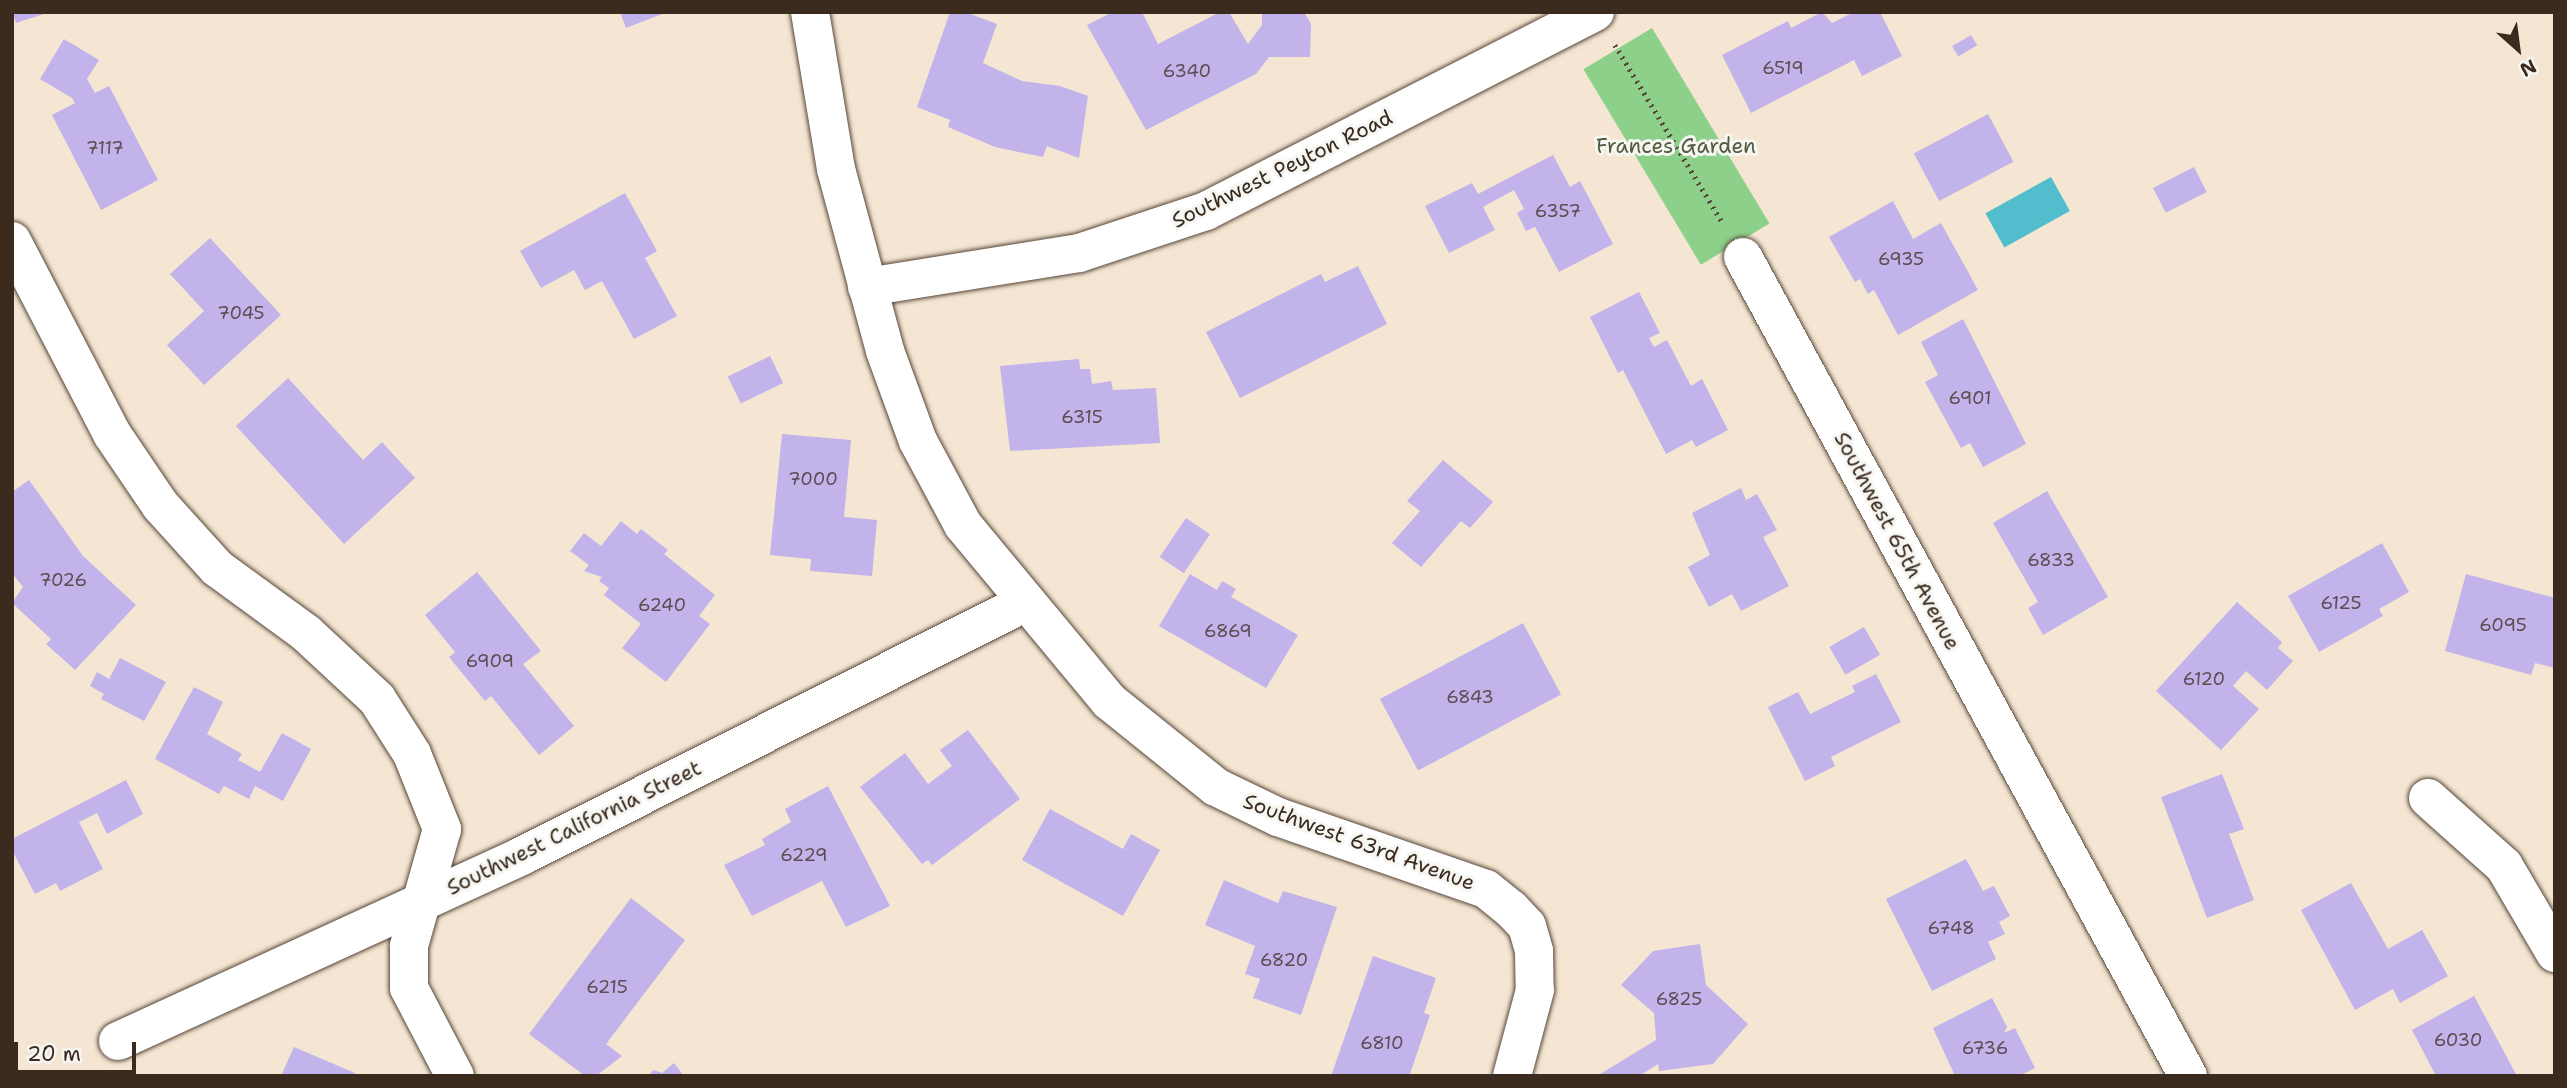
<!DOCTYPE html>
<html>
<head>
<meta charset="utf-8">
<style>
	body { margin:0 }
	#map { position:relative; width:2567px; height:1088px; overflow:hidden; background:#f4e6d2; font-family:"Shantell Sans",sans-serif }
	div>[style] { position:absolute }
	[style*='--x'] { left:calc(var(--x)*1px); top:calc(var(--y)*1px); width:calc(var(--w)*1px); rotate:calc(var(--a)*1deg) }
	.green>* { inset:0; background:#8cd08a; transform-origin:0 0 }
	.water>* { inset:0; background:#51bdcd; transform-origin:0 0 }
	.building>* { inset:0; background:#c3b3eb; transform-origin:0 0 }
	.path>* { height:4.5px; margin-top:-2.25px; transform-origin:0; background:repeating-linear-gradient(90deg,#574639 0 2px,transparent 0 7px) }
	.roads { filter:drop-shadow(0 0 2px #574639) drop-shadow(0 0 2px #574639) }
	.minor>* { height:38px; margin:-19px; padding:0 19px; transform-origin:19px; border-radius:19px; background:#fff }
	span { translate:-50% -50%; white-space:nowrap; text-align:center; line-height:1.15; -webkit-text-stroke:6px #f6f6f2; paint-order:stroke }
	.number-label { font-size:18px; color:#5d4c51 }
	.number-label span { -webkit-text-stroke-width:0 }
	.park-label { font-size:21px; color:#535c3e }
	.street-label { font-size:21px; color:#3b2a1e }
	.frame { position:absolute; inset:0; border:14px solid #3b2a1e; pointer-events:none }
	.north { position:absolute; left:2483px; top:14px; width:70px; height:70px; -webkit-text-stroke:5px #f6f6f2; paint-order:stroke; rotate:152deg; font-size:19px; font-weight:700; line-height:28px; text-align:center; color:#3b2a1e }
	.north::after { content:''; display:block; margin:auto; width:24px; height:32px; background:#3b2a1e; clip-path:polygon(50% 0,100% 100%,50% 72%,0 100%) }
	.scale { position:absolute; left:14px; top:1042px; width:122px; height:32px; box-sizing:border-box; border:4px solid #3b2a1e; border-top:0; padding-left:9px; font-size:21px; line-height:24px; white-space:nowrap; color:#3b2a1e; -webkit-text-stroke:5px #f6f6f2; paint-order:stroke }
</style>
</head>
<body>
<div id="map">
	<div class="green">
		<div style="left:1652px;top:28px;width:228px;height:80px;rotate:59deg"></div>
	</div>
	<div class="water">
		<div style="left:2051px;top:177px;width:39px;height:75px;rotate:61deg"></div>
	</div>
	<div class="building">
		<div style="clip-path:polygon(12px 12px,47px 12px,47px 13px,16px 23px)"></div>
		<div style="clip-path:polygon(620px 12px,667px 12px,626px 28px)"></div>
		<div style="clip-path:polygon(950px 12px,965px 12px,997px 24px,983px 63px,1022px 81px,1060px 86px,1088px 96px,1079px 158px,1047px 146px,1043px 157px,995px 147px,948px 127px,950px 120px,917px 107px)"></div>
		<div style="clip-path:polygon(1113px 12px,1142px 12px,1158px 44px,1220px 12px,1229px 12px,1248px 44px,1262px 25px,1262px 12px,1304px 12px,1311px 24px,1310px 57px,1269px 57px,1256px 74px,1146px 130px,1087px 25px)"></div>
		<div style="clip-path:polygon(1822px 12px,1832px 23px,1854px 12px,1880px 12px,1902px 56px,1862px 76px,1854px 60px,1751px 113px,1722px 55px,1788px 21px,1791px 28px)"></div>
		<div style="left:1971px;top:35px;width:12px;height:22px;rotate:59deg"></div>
		<div style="clip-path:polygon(64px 39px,99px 60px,87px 79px,95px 93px,109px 86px,158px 180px,101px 210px,52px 115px,75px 103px,72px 98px,40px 79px)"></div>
		<div style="left:1988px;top:114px;width:54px;height:84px;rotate:62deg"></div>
		<div style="clip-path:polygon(1553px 155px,1570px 187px,1580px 181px,1613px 244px,1559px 272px,1535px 227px,1526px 231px,1517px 213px,1524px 209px,1514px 190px,1483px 207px,1495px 230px,1449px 253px,1425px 206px,1472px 183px,1478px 194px)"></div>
		<div style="left:2194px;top:167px;width:28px;height:46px;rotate:63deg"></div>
		<div style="clip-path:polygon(625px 193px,657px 251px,645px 258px,677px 316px,634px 339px,602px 281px,585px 290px,574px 270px,541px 288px,520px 251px)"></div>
		<div style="clip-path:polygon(1893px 201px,1913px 239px,1941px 223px,1978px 290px,1898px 335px,1874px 290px,1868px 294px,1860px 279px,1855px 282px,1829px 237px)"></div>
		<div style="clip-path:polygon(210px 238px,281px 315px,204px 385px,167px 345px,204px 311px,170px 274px)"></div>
		<div style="clip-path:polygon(1358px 266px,1387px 324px,1240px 398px,1206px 332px,1321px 274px,1325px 282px)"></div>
		<div style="clip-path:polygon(1639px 292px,1660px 333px,1649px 338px,1654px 347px,1667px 340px,1691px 386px,1702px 379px,1728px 430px,1696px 447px,1692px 440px,1666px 454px,1623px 370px,1618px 373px,1590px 317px)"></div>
		<div style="clip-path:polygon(1963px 319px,2026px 444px,1983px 467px,1970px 443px,1961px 448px,1925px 382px,1938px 375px,1921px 342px)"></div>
		<div style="left:770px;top:356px;width:30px;height:47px;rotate:64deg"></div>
		<div style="clip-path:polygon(1079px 359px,1080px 369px,1090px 369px,1092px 384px,1111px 381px,1113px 390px,1156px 388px,1160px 443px,1010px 451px,1000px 366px)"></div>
		<div style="clip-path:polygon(288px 378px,363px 460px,382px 442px,415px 478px,344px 544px,236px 426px)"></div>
		<div style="clip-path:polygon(782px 434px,851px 440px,844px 517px,877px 520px,872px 576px,810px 571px,811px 559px,770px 555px)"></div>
		<div style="clip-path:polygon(1443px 460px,1493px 502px,1470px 528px,1461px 521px,1421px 567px,1392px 543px,1420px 511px,1407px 501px)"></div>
		<div style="clip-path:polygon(29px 480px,83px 556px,136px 605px,75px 670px,46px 644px,51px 639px,12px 603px,23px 587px,12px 573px,12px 492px)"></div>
		<div style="clip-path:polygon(1741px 488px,1746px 500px,1757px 494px,1777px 530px,1763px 537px,1789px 586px,1741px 611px,1732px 594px,1709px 607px,1688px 567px,1710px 555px,1692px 513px)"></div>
		<div style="clip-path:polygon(2047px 491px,2108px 597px,2043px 635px,2028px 608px,2038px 602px,1993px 523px)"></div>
		<div style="left:1186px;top:518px;width:29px;height:47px;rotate:34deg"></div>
		<div style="clip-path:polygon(621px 521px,637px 534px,641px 529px,668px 550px,664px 554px,715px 595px,699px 616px,710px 624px,666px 682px,622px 648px,641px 624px,604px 595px,609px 588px,599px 581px,602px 577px,584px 571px,589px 565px,570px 551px,584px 533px,601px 546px)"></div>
		<div style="clip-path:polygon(2382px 543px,2409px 592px,2379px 609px,2383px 616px,2319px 652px,2288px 596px)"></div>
		<div style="clip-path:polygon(477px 572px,541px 651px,523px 664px,574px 726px,539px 755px,491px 696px,485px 701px,449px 657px,455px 652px,425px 615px)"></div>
		<div style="clip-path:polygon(1190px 574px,1217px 590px,1222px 581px,1236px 589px,1231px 597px,1298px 635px,1266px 688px,1159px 626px)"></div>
		<div style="clip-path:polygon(2466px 574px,2555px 598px,2555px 668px,2535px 663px,2531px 675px,2445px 651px)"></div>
		<div style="clip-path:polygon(2237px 602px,2282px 642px,2278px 648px,2293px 661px,2267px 690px,2246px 671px,2233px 686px,2259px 709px,2221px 750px,2156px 691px)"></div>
		<div style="left:1523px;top:623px;width:81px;height:162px;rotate:62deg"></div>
		<div style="left:1864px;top:627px;width:32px;height:40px;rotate:60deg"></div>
		<div style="clip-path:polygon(120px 658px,166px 682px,144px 721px,101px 699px,104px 694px,90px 686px,97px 672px,109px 679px)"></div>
		<div style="clip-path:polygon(1876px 674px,1901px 722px,1831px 757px,1835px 766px,1805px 781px,1768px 707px,1798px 692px,1810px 714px,1855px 692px,1852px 686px)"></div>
		<div style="clip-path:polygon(194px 687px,223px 702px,207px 734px,242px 754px,238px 760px,260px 772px,282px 733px,311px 749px,283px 801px,255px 786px,249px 799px,224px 786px,219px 794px,155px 759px)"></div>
		<div style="clip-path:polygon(968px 730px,1020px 799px,932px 865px,928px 860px,922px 864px,860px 787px,905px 753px,928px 784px,952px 766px,940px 750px)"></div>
		<div style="clip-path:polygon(2222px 774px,2244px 829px,2229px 834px,2254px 900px,2207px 918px,2161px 797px)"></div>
		<div style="clip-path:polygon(126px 780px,143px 814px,107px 834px,97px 813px,79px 822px,103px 869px,60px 891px,56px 883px,35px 894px,12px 850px,12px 839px)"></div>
		<div style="clip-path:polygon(828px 786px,890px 906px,846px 927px,822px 881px,752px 916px,724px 865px,765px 845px,762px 839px,791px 822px,785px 809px)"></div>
		<div style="clip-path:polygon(1050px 809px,1123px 849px,1131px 834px,1160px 850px,1123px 916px,1022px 860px)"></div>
		<div style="clip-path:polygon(1966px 859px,1983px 891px,1994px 886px,2010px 916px,1999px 922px,2005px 934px,1988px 942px,1996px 959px,1932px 991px,1886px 899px)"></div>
		<div style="clip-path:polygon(1224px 880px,1278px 903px,1283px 891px,1337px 907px,1301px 1015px,1253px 998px,1260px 979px,1245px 974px,1255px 946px,1205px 925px)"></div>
		<div style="clip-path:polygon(2351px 883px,2388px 949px,2422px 930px,2448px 976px,2400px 1003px,2393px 989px,2355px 1010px,2301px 910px)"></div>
		<div style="clip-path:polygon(631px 898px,685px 940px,606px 1044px,622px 1056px,596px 1076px,585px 1076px,529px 1034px)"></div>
		<div style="clip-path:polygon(1700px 944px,1706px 985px,1748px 1024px,1713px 1064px,1659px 1071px,1658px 1064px,1639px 1076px,1597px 1076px,1656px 1040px,1654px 1013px,1621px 985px,1653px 951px)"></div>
		<div style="clip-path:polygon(1373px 956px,1436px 978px,1424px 1013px,1430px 1015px,1410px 1074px,1331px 1076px)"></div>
		<div style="clip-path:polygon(2474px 996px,2517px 1076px,2436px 1076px,2423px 1051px,2412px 1030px)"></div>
		<div style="clip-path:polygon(1992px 998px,2007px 1027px,2004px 1033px,2015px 1028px,2035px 1068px,2019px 1076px,1955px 1076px,1933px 1028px)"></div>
		<div style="clip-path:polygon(294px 1047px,355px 1073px,354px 1076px,281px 1076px)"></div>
		<div style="clip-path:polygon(674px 1063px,684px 1076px,647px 1076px,654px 1070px,662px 1073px)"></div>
	</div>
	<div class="path">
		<div style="--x:1615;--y:45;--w:208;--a:58.8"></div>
	</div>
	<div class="roads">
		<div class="minor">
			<div style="--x:810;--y:12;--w:159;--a:80.6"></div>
			<div style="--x:836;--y:169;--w:188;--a:74.9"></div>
			<div style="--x:885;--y:351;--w:96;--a:69.9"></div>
			<div style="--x:918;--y:441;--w:95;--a:61.8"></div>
			<div style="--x:963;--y:525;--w:229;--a:50.3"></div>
			<div style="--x:1109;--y:701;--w:137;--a:38.8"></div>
			<div style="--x:1216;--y:787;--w:69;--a:25.8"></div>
			<div style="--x:1278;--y:817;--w:220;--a:19.1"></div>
			<div style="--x:1486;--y:889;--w:32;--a:39"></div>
			<div style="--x:1511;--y:909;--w:23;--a:47"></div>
			<div style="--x:1527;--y:926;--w:26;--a:74"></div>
			<div style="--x:1534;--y:951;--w:39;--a:89"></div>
			<div style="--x:1535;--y:990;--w:89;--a:105"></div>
			<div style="--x:12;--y:241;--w:217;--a:62.6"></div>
			<div style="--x:112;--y:434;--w:86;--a:55.9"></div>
			<div style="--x:160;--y:505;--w:85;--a:47.9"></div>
			<div style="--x:217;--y:568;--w:110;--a:36.1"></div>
			<div style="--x:306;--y:633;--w:97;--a:42.9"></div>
			<div style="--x:377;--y:699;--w:65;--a:57.5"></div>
			<div style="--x:412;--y:754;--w:81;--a:68.2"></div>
			<div style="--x:442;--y:829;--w:122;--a:105.8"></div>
			<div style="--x:409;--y:946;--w:42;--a:90"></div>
			<div style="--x:409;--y:988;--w:99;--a:62.4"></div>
			<div style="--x:1743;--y:257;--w:932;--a:61.48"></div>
			<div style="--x:867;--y:287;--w:215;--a:-9.1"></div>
			<div style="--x:1079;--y:253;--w:134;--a:-18.3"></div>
			<div style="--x:1206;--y:211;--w:437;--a:-27.1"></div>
			<div style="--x:2428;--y:798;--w:102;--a:41.8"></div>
			<div style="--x:2504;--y:866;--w:101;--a:59.6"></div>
			<div style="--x:118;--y:1041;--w:444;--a:-24.6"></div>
			<div style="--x:522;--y:856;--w:562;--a:-26.75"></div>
		</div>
	</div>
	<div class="number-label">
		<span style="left:1783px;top:68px">6519</span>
		<span style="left:1187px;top:71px">6340</span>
		<span style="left:105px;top:148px">7117</span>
		<span style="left:1558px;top:211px">6357</span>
		<span style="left:1901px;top:259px">6935</span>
		<span style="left:241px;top:313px">7045</span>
		<span style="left:1970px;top:398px">6901</span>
		<span style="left:1082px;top:417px">6315</span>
		<span style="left:813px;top:479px">7000</span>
		<span style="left:2051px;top:560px">6833</span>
		<span style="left:63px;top:580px">7026</span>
		<span style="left:2341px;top:603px">6125</span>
		<span style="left:662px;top:605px">6240</span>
		<span style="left:2503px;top:625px">6095</span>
		<span style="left:1228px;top:631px">6869</span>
		<span style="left:490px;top:661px">6909</span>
		<span style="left:2204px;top:679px">6120</span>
		<span style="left:1470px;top:697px">6843</span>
		<span style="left:804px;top:855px">6229</span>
		<span style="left:1951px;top:928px">6748</span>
		<span style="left:1284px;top:960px">6820</span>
		<span style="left:607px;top:987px">6215</span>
		<span style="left:1679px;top:999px">6825</span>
		<span style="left:2458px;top:1040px">6030</span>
		<span style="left:1382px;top:1043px">6810</span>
		<span style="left:1985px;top:1048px">6736</span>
	</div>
	<div class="park-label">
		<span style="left:1676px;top:146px">Frances Garden</span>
	</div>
	<div class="street-label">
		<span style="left:1282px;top:169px;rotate:-26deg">Southwest Peyton Road</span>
		<span style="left:1897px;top:541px;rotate:62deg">Southwest 65th Avenue</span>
		<span style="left:574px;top:828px;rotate:-26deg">Southwest California Street</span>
		<span style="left:1359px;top:842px;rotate:20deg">Southwest 63rd Avenue</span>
	</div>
	<div class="frame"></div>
	<div class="north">N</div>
	<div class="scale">20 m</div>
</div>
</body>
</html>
